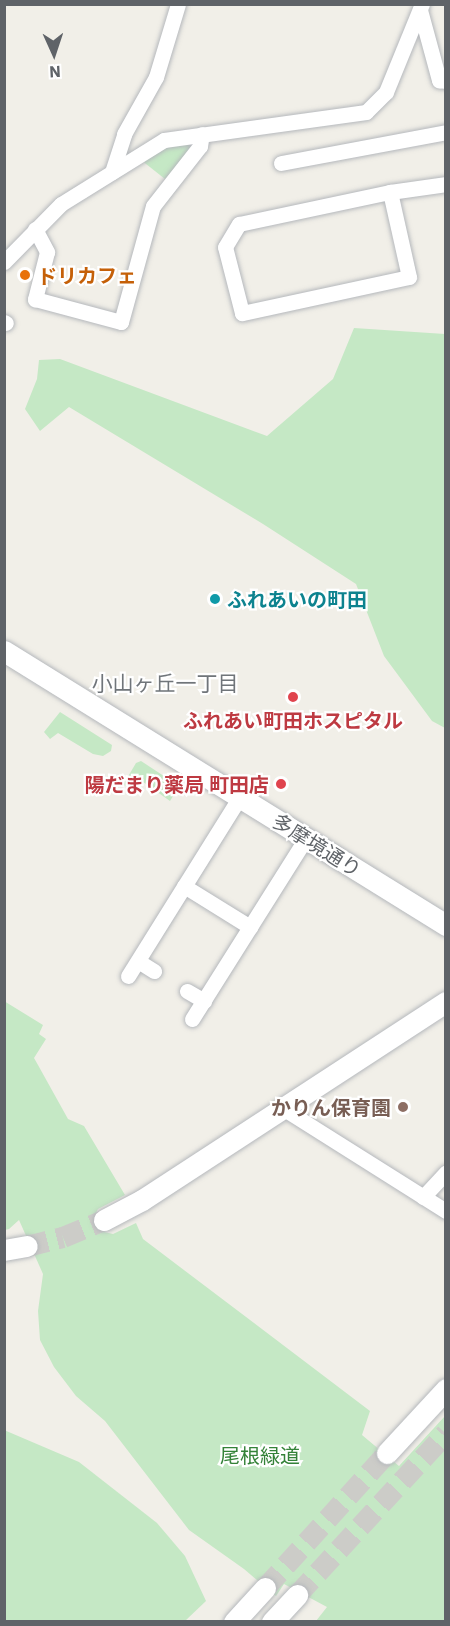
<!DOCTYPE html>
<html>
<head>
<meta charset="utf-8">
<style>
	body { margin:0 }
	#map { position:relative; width:450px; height:1626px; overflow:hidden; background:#f1efe8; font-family:"IBM Plex Sans","Noto Sans JP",sans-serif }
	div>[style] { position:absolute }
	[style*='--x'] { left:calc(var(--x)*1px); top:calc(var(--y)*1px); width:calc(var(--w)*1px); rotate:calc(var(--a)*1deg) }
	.green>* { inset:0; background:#c5e8c5 }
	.secondary-tunnel>* { height:21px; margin-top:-10.5px; transform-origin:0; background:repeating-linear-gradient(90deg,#ccccc8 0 21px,transparent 0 31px) }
	.roads { filter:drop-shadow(0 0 2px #b5b8bc) drop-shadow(0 0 2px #b5b8bc) }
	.street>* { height:15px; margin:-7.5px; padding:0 7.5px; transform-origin:7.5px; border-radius:7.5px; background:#fff }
	.secondary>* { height:21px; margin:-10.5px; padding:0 10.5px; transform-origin:10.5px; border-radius:10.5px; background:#fff }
	.dots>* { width:16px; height:16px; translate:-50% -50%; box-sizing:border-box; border:3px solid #fff; border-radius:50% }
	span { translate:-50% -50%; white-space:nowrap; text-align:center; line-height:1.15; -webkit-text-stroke:4.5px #fff; paint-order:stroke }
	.food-label { font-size:20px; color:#c56008; font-weight:700 }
	.left { translate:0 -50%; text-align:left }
	.culture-label { font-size:20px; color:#0d838f; font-weight:700 }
	.health-label { font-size:20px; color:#be3a42; font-weight:700 }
	.right { translate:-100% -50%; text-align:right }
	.street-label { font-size:20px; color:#5f6368 }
	.education-label { font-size:20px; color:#785e54; font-weight:700 }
	.park-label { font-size:20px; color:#348238 }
	.neighbourhood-label { font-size:21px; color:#70757a }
	.frame { position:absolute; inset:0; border:6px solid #5f6368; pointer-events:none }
	.north { position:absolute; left:24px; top:24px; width:60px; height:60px; -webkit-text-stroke:4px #fff; paint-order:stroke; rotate:177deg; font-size:16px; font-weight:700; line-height:24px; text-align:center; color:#5f6368 }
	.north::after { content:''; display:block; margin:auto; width:21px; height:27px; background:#5f6368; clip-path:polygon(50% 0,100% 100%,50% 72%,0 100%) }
</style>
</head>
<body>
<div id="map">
	<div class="green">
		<div style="clip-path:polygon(189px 143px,192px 149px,165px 179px,141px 160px,165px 146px)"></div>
		<div style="clip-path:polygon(354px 328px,445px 334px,445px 728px,432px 721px,384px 656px,356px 584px,263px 524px,69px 407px,40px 431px,25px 409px,37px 379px,39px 360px,60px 359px,267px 436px,333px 379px)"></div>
		<div style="clip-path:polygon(60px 712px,112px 745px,111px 751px,103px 756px,93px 754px,58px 733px,50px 739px,44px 732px)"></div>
		<div style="clip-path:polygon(141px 761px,173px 782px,177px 781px,180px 785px,170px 801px,136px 777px,128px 787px,123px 785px,136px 763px)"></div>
		<div style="clip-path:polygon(4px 1001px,43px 1025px,39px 1034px,46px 1039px,34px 1058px,38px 1065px,68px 1119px,84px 1126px,125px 1195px,98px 1209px,94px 1217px,100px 1231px,113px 1234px,136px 1223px,143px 1239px,370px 1411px,362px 1435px,399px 1466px,445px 1416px,445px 1621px,316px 1621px,327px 1607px,284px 1584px,276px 1596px,244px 1569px,189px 1530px,105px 1421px,76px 1396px,54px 1367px,40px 1340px,38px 1311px,43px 1274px,19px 1220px,9px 1229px,5px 1230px)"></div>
		<div style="clip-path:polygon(4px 1430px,79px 1462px,157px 1523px,185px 1556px,206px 1601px,185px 1621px,5px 1621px)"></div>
	</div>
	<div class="secondary-tunnel">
		<div style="--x:27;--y:1246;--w:37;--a:-14"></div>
		<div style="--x:63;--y:1237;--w:44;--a:-22.5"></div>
		<div style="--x:265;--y:1588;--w:182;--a:-47.9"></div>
		<div style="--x:297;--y:1595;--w:220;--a:-47.4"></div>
	</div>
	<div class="roads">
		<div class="street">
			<div style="--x:420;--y:10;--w:73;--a:74.8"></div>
			<div style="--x:439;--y:80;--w:7;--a:8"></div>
			<div style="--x:281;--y:163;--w:168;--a:-10.6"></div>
			<div style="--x:112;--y:172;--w:40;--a:-72"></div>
			<div style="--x:124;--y:134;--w:65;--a:-60.7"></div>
			<div style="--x:156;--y:77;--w:76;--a:-73.2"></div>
			<div style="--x:390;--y:192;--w:87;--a:77.4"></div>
			<div style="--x:409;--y:277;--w:171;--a:167.8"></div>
			<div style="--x:242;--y:313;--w:68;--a:-104.4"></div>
			<div style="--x:225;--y:247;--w:27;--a:-59"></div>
			<div style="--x:239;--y:224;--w:154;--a:-12"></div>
			<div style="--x:390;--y:192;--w:57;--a:-8.1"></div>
			<div style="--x:35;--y:229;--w:26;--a:62"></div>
			<div style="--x:47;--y:252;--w:49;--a:104.3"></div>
			<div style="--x:35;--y:299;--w:89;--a:15"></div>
			<div style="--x:121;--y:322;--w:120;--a:-74.6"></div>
			<div style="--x:153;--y:206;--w:76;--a:-51.9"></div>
			<div style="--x:200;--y:146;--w:12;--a:-81"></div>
			<div style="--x:4;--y:262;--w:81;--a:-45.5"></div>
			<div style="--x:61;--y:204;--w:121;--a:-31.9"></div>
			<div style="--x:164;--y:140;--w:204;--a:-7.9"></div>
			<div style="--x:366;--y:112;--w:28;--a:-45"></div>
			<div style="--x:386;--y:92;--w:95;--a:-67.8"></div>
			<div style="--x:4;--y:322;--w:2;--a:27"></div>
			<div style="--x:184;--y:886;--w:78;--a:31.8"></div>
			<div style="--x:138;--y:961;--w:19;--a:32"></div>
			<div style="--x:128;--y:976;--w:211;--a:-58"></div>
			<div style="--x:187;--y:991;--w:20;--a:30"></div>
			<div style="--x:192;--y:1019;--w:214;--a:-57.8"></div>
			<div style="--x:284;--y:1109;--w:191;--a:32.2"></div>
			<div style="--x:423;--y:1197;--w:34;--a:-47"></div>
		</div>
		<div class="secondary">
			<div style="--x:4;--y:651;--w:520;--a:31.8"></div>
			<div style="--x:104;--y:1220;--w:43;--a:-27.8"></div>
			<div style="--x:142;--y:1200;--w:363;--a:-33.1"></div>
			<div style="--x:4;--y:1250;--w:23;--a:-10"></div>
			<div style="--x:387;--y:1453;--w:87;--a:-47.3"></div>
			<div style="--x:234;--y:1622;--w:46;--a:-47.6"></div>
			<div style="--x:272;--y:1622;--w:37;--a:-47"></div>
		</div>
	</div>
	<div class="dots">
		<div style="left:25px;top:275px;background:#e8710a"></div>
		<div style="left:215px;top:599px;background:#0f9aa8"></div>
		<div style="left:293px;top:697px;background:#e0444e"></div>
		<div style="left:281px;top:784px;background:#e0444e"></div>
		<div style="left:403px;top:1107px;background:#8d6e63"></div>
	</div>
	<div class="food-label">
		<span class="left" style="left:37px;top:275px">ドリカフェ</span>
	</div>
	<div class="culture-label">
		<span class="left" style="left:227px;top:599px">ふれあいの町田</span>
	</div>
	<div class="health-label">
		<span style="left:293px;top:720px">ふれあい町田ホスピタル</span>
		<span class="right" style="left:269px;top:784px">陽だまり薬局 町田店</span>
	</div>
	<div class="street-label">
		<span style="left:317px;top:845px;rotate:32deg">多摩境通り</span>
	</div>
	<div class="education-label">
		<span class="right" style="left:391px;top:1107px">かりん保育園</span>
	</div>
	<div class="park-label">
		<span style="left:260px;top:1455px">尾根緑道</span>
	</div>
	<div class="neighbourhood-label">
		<span style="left:165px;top:683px">小山ヶ丘一丁目</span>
	</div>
	<div class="frame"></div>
	<div class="north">N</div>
</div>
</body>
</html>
